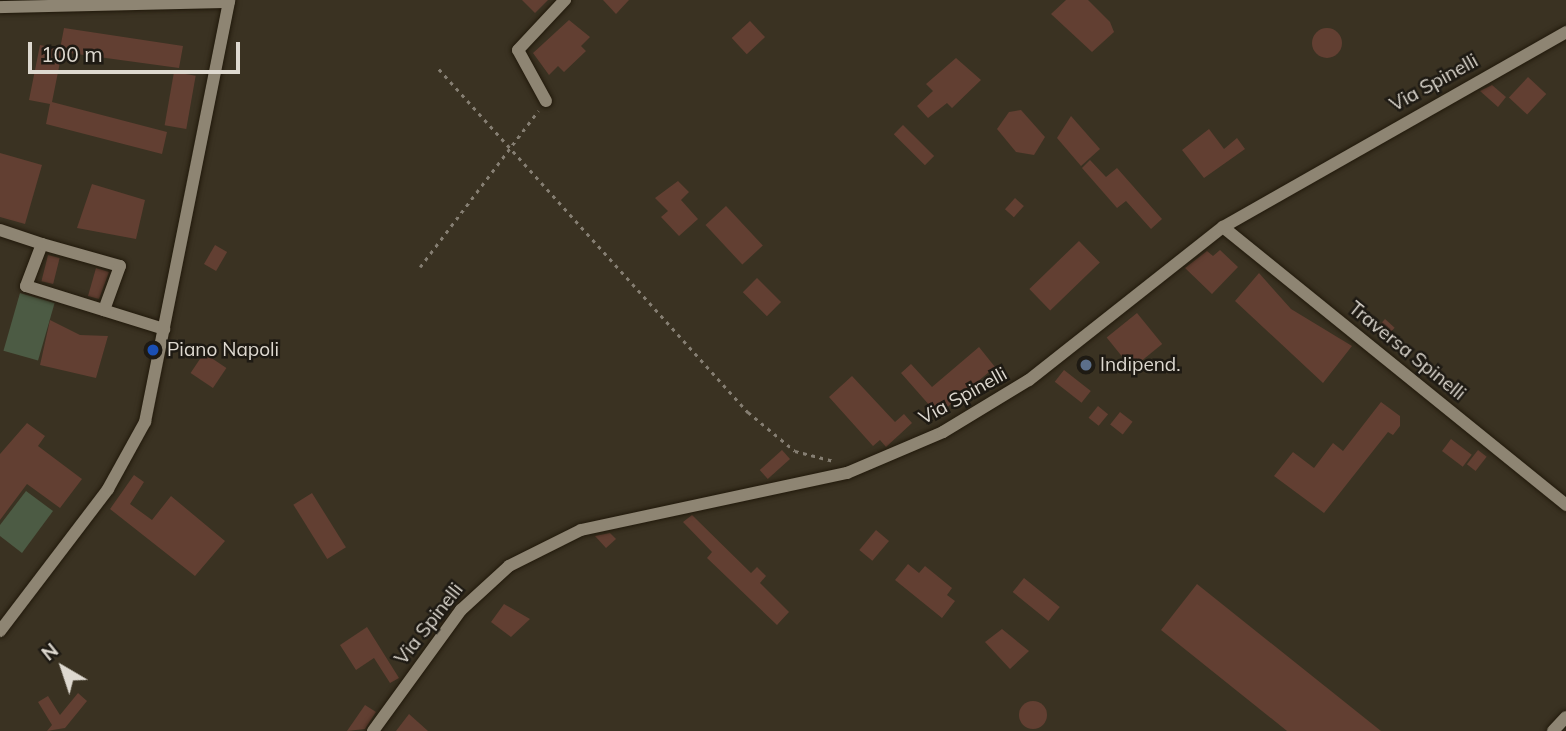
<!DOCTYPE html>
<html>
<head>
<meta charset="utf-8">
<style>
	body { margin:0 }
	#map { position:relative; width:1566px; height:731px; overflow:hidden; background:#3a3222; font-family:Mulish,sans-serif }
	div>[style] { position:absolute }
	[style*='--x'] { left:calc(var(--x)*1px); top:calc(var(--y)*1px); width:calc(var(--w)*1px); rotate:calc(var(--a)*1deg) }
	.green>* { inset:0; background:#4c5b44; transform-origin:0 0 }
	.building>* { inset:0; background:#623f32; transform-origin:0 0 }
	.round { border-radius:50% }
	.path>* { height:2.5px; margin-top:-1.25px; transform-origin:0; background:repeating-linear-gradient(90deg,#857e72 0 3.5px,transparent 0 8.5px) }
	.roads { filter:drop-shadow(0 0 2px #21190b) drop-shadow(0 0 2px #21190b) }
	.minor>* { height:12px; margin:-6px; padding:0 6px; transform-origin:6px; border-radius:6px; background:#8e8573 }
	.dots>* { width:19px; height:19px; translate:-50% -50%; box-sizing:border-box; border:4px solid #1e1a13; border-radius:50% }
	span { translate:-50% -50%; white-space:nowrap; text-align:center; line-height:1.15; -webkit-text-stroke:5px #1e1a13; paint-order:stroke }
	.street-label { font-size:19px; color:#ded9d0 }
	.poi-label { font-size:19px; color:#ded9d0 }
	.left { translate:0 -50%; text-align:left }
	.north { position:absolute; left:28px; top:633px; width:70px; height:70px; -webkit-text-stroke:5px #1e1a13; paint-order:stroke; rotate:321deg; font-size:19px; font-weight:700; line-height:28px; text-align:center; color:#ded9d0 }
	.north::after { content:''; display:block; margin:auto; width:24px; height:32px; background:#ded9d0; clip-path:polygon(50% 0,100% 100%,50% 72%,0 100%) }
	.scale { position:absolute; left:28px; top:42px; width:212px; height:32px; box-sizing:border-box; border:4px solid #ded9d0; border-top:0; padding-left:9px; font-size:21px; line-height:24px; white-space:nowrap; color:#ded9d0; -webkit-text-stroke:5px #1e1a13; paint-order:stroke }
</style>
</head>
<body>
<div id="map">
	<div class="green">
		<div style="left:20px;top:293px;width:36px;height:60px;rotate:16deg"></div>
		<div style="clip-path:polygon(26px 491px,53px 511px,22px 553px,0 536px,0 525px)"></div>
	</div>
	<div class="building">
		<div style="clip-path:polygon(522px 0,548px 0,535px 13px)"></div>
		<div style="clip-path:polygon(603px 0,629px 0,616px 14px)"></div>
		<div style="clip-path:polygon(1066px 0,1088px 0,1110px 22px,1114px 32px,1092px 52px,1051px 14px)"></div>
		<div style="clip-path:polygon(569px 20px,590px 37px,581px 46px,586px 51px,564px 72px,558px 66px,549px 75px,533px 53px)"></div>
		<div style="left:750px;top:21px;width:22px;height:25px;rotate:47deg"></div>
		<div style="clip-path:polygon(64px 28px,183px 46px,179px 68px,62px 52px,52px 102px,167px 132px,162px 154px,46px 124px,50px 104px,29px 100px,40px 45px,60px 49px)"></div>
		<div class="round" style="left:1312px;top:28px;width:30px;height:30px"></div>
		<div style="clip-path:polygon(956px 58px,981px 80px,952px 108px,947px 103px,928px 118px,917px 106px,933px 91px,926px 84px)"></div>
		<div style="left:174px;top:72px;width:22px;height:54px;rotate:10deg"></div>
		<div style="left:1528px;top:77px;width:25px;height:28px;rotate:43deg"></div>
		<div style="clip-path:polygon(1492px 85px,1506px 97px,1498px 107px,1480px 91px)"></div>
		<div style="clip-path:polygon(1021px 110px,1045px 137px,1034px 155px,1016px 152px,997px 129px,1009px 112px)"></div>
		<div style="clip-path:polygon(1071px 116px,1100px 149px,1081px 166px,1057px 138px)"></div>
		<div style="left:903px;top:125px;width:44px;height:13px;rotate:45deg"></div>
		<div style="clip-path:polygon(1209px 129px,1224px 149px,1237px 138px,1245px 149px,1204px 178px,1182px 150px)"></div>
		<div style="clip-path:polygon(0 153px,42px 165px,25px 224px,0 217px)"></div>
		<div style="clip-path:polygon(1090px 160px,1106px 177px,1117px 168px,1162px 219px,1151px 229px,1126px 201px,1117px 208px,1082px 168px)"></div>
		<div style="clip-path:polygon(678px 181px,689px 192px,681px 200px,698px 219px,679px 236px,661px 217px,668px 211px,655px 198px)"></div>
		<div style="clip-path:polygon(92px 184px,145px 200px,136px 239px,77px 228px)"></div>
		<div style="left:1015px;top:198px;width:12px;height:15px;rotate:42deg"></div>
		<div style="left:726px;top:206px;width:54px;height:28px;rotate:47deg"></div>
		<div style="left:1079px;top:241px;width:30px;height:69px;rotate:46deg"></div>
		<div style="left:215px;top:245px;width:14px;height:22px;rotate:30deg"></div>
		<div style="clip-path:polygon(1220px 250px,1238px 267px,1212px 294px,1185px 268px,1207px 251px,1213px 256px)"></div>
		<div style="left:48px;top:255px;width:12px;height:27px;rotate:14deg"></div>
		<div style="clip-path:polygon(96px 268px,109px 272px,99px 299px,88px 296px)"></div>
		<div style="clip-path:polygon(1259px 273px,1291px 309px,1352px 346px,1323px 383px,1235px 301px)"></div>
		<div style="left:757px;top:278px;width:34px;height:20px;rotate:45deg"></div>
		<div style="left:1137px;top:313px;width:40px;height:39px;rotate:51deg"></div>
		<div style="left:1385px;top:319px;width:13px;height:16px;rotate:42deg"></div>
		<div style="clip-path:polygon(50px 320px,80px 335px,108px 336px,96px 378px,40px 365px)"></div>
		<div style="clip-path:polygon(979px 347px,995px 367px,938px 415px,901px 373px,911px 364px,932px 387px)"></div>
		<div style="left:204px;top:353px;width:27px;height:24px;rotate:34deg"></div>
		<div style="left:1064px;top:370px;width:34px;height:15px;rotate:38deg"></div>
		<div style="clip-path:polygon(852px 376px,895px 422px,904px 414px,912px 423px,886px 447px,880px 440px,873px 446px,829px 397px)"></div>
		<div style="clip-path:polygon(1381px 402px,1400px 416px,1400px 426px,1393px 435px,1388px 432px,1324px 513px,1274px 476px,1293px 452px,1314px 468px,1333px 443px,1343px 451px)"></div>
		<div style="left:1098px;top:406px;width:13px;height:15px;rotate:39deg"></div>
		<div style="left:1120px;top:412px;width:16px;height:16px;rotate:38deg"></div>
		<div style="clip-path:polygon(27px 423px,45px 436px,38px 446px,82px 479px,60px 508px,27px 484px,0 520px,0 454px)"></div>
		<div style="left:1451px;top:439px;width:26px;height:15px;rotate:37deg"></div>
		<div style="left:782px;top:450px;width:12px;height:30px;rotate:48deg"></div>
		<div style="left:1478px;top:450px;width:11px;height:18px;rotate:38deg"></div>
		<div style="clip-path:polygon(134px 475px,144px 482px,130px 504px,152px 520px,171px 496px,225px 541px,195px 576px,110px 509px)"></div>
		<div style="left:312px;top:493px;width:64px;height:22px;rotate:58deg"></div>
		<div style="clip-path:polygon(692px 515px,751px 573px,757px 567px,766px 576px,760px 583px,789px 612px,777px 625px,707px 558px,712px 552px,683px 522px)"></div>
		<div style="left:876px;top:530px;width:17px;height:26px;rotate:40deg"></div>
		<div style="clip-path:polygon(610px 533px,616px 539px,606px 548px,595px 536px)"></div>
		<div style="clip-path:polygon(908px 564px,919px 573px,925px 566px,952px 588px,947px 595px,955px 601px,942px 618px,895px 580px)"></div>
		<div style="left:1024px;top:578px;width:46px;height:18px;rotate:39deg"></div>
		<div style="clip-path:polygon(1197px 584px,1381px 731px,1287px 731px,1161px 630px)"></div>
		<div style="clip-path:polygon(504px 604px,530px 619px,511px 637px,491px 622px)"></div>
		<div style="clip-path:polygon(367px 627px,399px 678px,390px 683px,374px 658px,356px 670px,340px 645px)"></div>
		<div style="clip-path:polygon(1002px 629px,1029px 651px,1010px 669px,985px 642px)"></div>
		<div style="clip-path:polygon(78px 693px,87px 701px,65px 728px,47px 731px,52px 725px,38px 702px,48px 696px,60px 715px)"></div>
		<div class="round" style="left:1019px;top:701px;width:28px;height:28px"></div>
		<div style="clip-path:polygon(365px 705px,376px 712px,365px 729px,347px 731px)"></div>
		<div style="clip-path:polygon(409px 714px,428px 731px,396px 731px)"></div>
	</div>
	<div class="path">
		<div style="--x:439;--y:69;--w:462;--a:48"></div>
		<div style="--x:748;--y:412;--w:61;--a:39.7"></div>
		<div style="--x:795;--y:451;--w:40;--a:14.4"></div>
		<div style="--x:420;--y:267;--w:196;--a:-52.9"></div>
	</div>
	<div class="roads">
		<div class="minor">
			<div style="--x:0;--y:7;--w:229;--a:-1.3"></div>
			<div style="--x:546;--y:101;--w:58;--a:-118.8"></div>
			<div style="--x:518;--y:50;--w:69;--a:-46.8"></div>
			<div style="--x:1223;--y:227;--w:442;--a:39"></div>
			<div style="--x:0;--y:230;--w:44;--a:18.4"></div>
			<div style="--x:42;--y:244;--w:45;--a:110.9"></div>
			<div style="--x:26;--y:286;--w:145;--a:17.3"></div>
			<div style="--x:42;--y:244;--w:81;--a:15.8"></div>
			<div style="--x:120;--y:266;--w:47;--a:110"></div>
			<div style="--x:0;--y:631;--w:178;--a:-52.7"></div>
			<div style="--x:108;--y:489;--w:77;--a:-61.1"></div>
			<div style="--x:145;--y:422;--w:430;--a:-78.7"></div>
			<div style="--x:373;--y:731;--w:150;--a:-54"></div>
			<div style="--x:461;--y:610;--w:65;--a:-42.5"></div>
			<div style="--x:509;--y:566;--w:80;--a:-26.6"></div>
			<div style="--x:581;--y:530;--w:272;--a:-12.1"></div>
			<div style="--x:847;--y:473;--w:104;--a:-23.1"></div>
			<div style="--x:943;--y:432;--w:100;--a:-31.2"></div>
			<div style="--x:1029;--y:380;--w:247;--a:-38.3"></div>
			<div style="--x:1223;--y:227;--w:395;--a:-29.6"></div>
			<div style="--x:1553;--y:731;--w:19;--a:-47"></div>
		</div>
	</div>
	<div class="dots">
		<div style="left:153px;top:350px;background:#1a4fb4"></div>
		<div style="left:1086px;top:365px;background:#5c6f8a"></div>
	</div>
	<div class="street-label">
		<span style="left:1434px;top:83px;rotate:-29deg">Via Spinelli</span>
		<span style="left:1407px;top:351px;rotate:39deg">Traversa Spinelli</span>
		<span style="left:963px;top:396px;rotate:-29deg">Via Spinelli</span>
		<span style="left:429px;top:624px;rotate:-52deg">Via Spinelli</span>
	</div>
	<div class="poi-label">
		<span class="left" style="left:167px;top:350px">Piano Napoli</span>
		<span class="left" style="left:1100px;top:365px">Indipend.</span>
	</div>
	<div class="north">N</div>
	<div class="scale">100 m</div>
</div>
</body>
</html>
